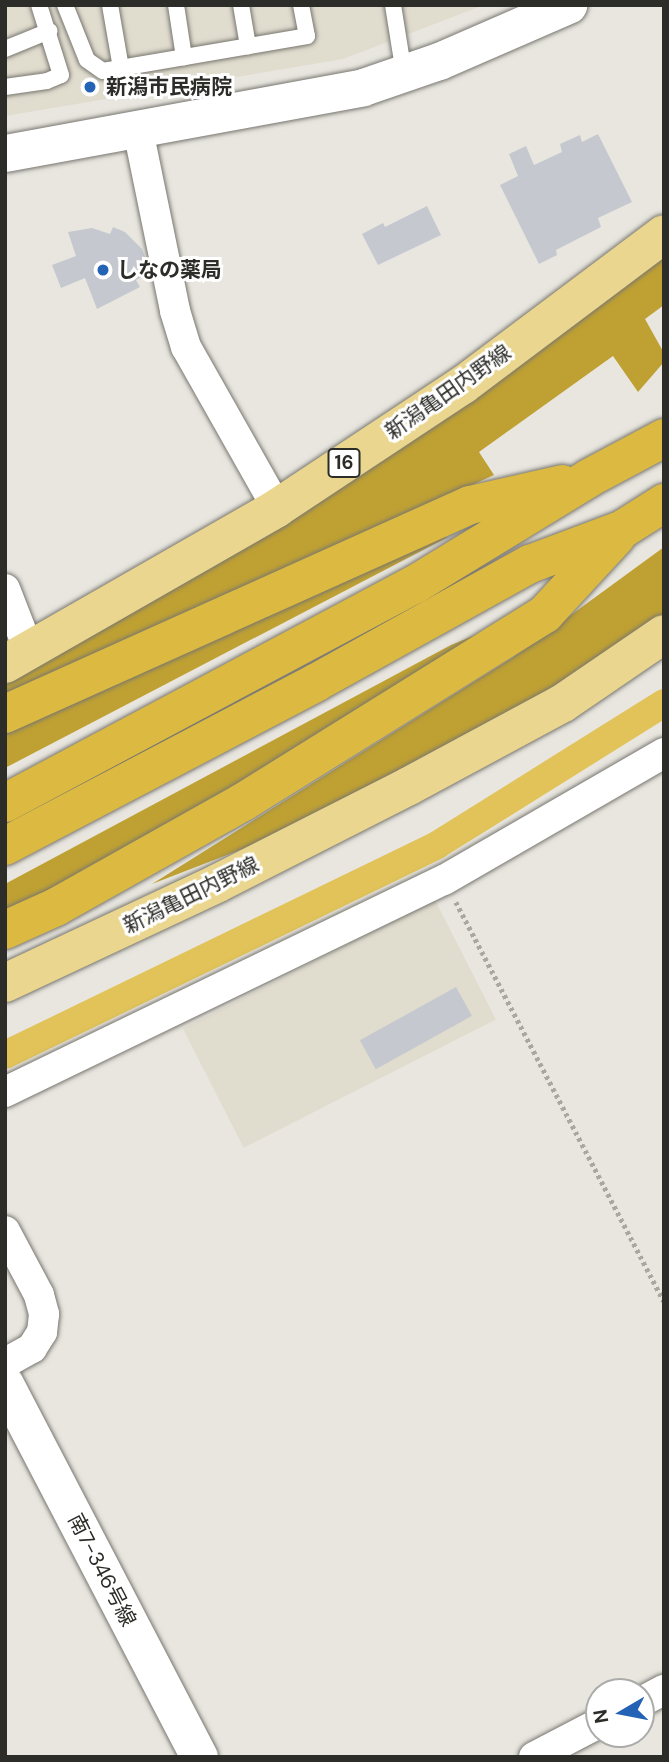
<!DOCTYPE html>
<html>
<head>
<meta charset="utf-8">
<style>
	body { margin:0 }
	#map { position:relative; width:669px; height:1762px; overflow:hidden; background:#e8e6df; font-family:"DM Sans","Noto Sans JP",sans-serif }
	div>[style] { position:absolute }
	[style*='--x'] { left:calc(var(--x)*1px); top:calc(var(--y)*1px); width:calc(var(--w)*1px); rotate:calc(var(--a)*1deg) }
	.built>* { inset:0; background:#e0dcce; transform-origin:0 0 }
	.forest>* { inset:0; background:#bfa133 }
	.canal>* { height:28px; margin:-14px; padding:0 14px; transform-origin:14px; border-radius:14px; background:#e1c359 }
	.building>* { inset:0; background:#c5c9cf; transform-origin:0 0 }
	.path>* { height:4.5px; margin-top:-2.25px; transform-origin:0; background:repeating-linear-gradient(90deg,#a9a7a2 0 3.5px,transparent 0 7px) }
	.roads { filter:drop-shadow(0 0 2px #787670) drop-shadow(0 0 2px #787670) }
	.service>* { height:16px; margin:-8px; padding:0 8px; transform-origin:8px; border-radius:8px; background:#fff }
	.minor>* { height:30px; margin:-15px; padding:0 15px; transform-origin:15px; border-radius:15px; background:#fff }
	.tertiary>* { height:37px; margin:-18.5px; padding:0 18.5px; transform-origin:18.5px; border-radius:18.5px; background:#fff }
	.primary>* { height:38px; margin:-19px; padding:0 19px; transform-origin:19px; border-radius:19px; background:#ead68e }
	.motorway>* { height:38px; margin:-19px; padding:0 19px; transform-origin:19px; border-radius:19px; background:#dcba42 }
	.dots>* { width:19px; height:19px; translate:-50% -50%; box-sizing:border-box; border:4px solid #fff; border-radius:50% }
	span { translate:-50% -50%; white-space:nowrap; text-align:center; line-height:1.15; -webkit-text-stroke:6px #fff; paint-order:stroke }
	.shield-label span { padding:2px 5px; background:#fff; border:2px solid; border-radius:5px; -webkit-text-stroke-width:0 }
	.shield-label { font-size:19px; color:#2c2c29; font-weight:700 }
	.poi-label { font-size:21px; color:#2c2c29; font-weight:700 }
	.left { translate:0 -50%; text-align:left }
	.street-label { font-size:21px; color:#2c2c29 }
	.frame { position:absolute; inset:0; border:7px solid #2c2c29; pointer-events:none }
	.north { position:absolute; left:585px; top:1678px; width:70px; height:70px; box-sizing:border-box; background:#fff; border:2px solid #ababa9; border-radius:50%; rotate:260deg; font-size:19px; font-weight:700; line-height:28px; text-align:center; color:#2c2c29 }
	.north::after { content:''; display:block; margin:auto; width:24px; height:32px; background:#2362b4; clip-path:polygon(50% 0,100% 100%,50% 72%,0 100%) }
</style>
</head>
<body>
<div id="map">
	<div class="built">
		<div style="clip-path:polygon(5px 5px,484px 5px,343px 59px,5px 116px)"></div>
		<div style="left:435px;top:900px;width:134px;height:283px;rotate:63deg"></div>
	</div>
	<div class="forest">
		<div style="clip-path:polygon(664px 254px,664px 305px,645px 319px,664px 353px,664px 362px,638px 392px,613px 356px,479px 452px,494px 475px,5px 698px,5px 685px,214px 566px)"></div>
		<div style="clip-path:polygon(448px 537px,5px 768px,5px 732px,433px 538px)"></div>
		<div style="clip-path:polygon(664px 547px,664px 625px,644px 640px,268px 839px,152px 884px,512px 658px)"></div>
		<div style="clip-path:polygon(502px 624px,307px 749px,5px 919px,5px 884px,451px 645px)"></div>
	</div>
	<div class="canal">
		<div style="--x:5;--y:1055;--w:480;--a:-25.9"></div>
		<div style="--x:437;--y:845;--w:268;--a:-32"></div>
	</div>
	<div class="building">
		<div style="clip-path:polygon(598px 134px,632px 202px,598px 218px,601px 227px,556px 250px,557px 255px,539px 264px,500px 185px,518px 176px,509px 154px,526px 146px,534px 165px,562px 152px,560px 144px,580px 135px,582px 142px)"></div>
		<div style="clip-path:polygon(427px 206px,441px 235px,378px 265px,362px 234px,383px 223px,385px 227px)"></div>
		<div style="clip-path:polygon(113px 227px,125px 232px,142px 249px,151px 273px,136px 280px,140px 287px,97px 309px,85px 278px,61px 288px,52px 265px,76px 256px,68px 232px,92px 228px,110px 234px)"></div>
		<div style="left:456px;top:987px;width:33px;height:110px;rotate:61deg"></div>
	</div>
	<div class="path">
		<div style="--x:456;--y:902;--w:450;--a:62.5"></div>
	</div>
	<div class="roads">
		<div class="service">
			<div style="--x:65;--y:5;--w:59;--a:68.2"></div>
			<div style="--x:87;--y:60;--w:19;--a:35"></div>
			<div style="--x:103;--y:71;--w:207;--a:-9.7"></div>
			<div style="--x:307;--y:36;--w:32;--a:-101"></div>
			<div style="--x:110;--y:5;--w:64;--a:80.1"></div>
			<div style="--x:176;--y:5;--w:53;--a:81.3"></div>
			<div style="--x:241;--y:5;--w:42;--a:80.3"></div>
			<div style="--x:393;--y:5;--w:70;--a:80.9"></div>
			<div style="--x:5;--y:49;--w:48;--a:-22.2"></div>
			<div style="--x:5;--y:87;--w:42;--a:-8.1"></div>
			<div style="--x:47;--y:81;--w:15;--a:-23"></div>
			<div style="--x:61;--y:75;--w:73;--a:-107.4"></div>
		</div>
		<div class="minor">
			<div style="--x:138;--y:130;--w:185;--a:78.4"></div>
			<div style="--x:175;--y:311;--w:38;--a:73"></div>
			<div style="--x:186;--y:347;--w:185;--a:60.5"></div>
			<div style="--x:5;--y:589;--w:66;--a:68.8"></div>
			<div style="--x:5;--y:1092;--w:488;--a:-25.8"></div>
			<div style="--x:444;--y:880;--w:254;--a:-30"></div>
			<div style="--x:5;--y:1231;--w:72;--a:62"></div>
			<div style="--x:39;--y:1295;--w:20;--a:75"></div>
			<div style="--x:44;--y:1314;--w:18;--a:96"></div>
			<div style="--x:42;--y:1332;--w:19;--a:122"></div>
			<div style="--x:32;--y:1348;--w:31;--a:151"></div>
			<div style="--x:641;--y:1702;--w:26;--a:-28"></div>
			<div style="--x:534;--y:1757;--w:73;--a:-27.6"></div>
		</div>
		<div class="tertiary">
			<div style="--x:5;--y:153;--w:364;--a:-10.4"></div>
			<div style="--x:363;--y:87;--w:80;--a:-18.9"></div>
			<div style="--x:439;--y:61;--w:141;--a:-23.5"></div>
			<div style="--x:5;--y:1384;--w:420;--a:62.5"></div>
		</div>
		<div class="primary">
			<div style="--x:5;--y:664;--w:314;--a:-29.8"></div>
			<div style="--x:277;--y:508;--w:223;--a:-33.5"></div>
			<div style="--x:463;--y:385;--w:251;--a:-36.9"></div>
			<div style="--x:5;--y:983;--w:235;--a:-25.1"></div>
			<div style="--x:218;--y:883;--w:214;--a:-26.9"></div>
			<div style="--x:409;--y:786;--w:175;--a:-28.3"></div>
			<div style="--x:563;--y:703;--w:122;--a:-34.3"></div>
		</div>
		<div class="motorway">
			<div style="--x:5;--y:714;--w:510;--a:-24.2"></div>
			<div style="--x:470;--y:505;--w:95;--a:-12.7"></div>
			<div style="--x:5;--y:803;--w:463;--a:-28.1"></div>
			<div style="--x:414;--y:585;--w:205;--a:-31.4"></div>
			<div style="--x:589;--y:478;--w:85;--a:-28.1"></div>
			<div style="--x:5;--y:846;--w:352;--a:-27.7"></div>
			<div style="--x:317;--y:682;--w:244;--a:-29"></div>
			<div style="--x:530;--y:564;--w:99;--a:-20.6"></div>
			<div style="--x:623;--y:529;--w:49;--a:-32.4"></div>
			<div style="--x:5;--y:930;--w:56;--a:-24.3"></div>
			<div style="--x:56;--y:907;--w:214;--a:-29.3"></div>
			<div style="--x:243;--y:802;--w:356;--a:-31.9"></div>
			<div style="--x:545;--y:614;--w:106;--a:-47.3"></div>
		</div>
	</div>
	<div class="dots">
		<div style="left:90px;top:87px;background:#2362b4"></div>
		<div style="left:103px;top:270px;background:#2362b4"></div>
	</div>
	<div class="shield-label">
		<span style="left:344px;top:463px">16</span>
	</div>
	<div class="poi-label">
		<span class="left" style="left:106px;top:87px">新潟市民病院</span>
		<span class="left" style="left:117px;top:270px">しなの薬局</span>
	</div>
	<div class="street-label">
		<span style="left:448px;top:392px;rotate:-35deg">新潟亀田内野線</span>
		<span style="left:191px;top:895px;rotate:-26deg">新潟亀田内野線</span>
		<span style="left:102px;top:1570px;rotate:63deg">南7-346号線</span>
	</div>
	<div class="frame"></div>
	<div class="north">N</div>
</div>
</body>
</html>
